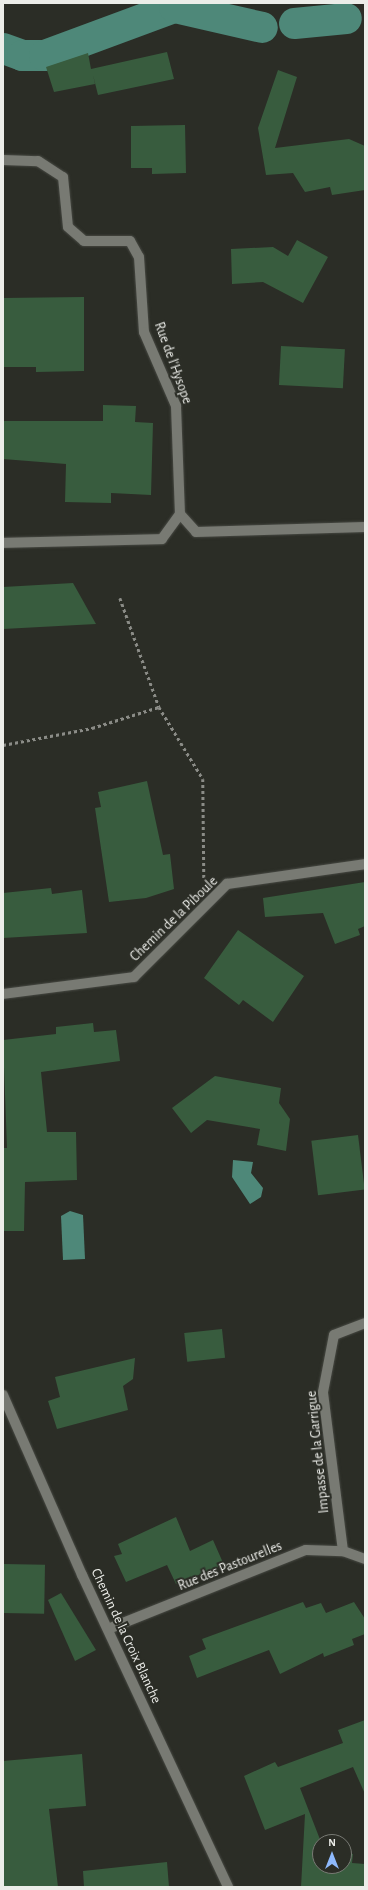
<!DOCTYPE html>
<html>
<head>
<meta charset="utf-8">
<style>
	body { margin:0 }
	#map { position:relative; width:368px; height:1890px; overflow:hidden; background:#2b2d26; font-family:"Alegreya Sans",sans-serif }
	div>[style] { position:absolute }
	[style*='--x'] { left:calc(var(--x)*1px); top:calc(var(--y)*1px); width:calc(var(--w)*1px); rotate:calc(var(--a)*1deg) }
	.water>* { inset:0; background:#4e8879 }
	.canal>* { height:31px; margin:-15.5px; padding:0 15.5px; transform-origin:15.5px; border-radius:15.5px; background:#4e8879 }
	.building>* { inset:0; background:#385c3e; transform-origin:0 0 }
	.path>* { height:2.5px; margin-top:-1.25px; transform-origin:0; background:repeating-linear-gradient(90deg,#8b8c87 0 3px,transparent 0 6px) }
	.roads { filter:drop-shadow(0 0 1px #474943) drop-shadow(0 0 1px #474943) }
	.lane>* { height:10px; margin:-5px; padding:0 5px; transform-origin:5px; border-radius:5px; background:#787a73 }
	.street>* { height:10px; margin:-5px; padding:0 5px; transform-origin:5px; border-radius:5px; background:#787a73 }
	span { translate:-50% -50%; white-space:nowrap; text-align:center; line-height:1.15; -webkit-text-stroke:4px #2b2d26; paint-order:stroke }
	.street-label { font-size:14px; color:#ecede9 }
	.frame { position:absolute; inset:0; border:4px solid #ecede9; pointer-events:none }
	.north { position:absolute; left:312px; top:1834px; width:40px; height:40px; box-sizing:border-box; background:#2b2d26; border:1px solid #787a74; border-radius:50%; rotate:0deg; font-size:11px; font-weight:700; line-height:16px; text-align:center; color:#ecede9 }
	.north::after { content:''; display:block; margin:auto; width:14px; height:18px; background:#8eb9fc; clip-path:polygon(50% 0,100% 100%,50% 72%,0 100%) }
</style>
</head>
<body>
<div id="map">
	<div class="water">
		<div style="clip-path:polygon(233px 1160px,253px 1162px,251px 1173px,263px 1188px,261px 1197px,250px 1204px,232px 1177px)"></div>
		<div style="clip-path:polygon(70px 1211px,83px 1215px,85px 1259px,63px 1260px,61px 1216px)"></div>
	</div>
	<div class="canal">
		<div style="--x:294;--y:23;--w:52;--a:-5.5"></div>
		<div style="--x:3;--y:48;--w:20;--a:20"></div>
		<div style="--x:22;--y:55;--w:22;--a:0"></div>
		<div style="--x:44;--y:55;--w:139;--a:-20.3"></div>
		<div style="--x:174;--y:7;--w:90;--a:12.8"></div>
	</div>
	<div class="building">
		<div style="clip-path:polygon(167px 52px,174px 79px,98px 95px,93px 75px,95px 84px,54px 92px,46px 67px,88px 53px,91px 69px)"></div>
		<div style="clip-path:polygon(278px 70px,297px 77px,275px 148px,349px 139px,365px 146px,365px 190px,332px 195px,330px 187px,305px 192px,293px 173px,266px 175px,258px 128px)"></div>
		<div style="clip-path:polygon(185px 125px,186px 173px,152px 174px,152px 168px,131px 168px,131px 126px)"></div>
		<div style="clip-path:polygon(297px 240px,328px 257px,303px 303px,263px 282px,232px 284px,231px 249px,273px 247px,288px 256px)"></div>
		<div style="clip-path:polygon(84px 297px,84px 371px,36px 372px,36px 367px,3px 367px,3px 298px)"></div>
		<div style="left:281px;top:346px;width:64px;height:39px;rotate:3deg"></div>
		<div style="clip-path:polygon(103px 405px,136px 406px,135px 422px,153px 423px,151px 495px,111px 493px,111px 503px,65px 502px,66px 464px,3px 459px,3px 421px,103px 421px)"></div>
		<div style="clip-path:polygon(73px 583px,96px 624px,3px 629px,3px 587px)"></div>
		<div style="clip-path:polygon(147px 781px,163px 855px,170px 854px,174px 889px,146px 898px,109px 902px,95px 808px,101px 807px,98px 792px)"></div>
		<div style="clip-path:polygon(365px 882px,365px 926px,358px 929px,360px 935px,335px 944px,323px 913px,265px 917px,263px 898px)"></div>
		<div style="clip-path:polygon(51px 888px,52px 894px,82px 890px,87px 933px,3px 938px,3px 893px)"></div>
		<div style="clip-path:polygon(238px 930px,304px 976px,273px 1022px,243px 1000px,239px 1005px,204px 978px)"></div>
		<div style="clip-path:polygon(93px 1023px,94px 1032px,116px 1030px,120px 1061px,41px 1072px,47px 1132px,76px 1132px,77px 1180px,25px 1182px,24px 1231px,3px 1231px,3px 1148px,7px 1148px,3px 1040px,56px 1034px,56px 1027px)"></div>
		<div style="clip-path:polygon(215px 1076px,281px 1088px,279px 1103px,290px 1119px,286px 1151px,257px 1145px,260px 1129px,207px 1120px,191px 1133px,172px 1108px)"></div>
		<div style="left:358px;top:1135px;width:55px;height:47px;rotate:83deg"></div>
		<div style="left:222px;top:1329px;width:29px;height:38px;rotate:84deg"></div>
		<div style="clip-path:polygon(135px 1358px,133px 1379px,123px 1386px,128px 1410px,57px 1429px,48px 1401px,60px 1397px,55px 1377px)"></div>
		<div style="clip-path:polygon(176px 1517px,190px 1551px,213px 1540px,224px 1565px,176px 1584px,167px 1565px,126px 1582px,114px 1556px,122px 1554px,118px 1544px)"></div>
		<div style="left:3px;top:1564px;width:42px;height:49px;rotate:1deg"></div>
		<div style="clip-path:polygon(61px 1593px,96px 1650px,75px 1661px,48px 1600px)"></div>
		<div style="clip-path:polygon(303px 1602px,306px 1608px,321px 1603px,326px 1613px,354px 1602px,365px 1619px,365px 1634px,352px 1639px,354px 1645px,324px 1657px,323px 1653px,280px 1674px,269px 1650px,197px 1678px,189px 1656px,206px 1649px,202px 1639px)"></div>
		<div style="clip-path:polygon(365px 1720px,365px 1794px,353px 1767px,300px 1788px,321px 1842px,320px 1866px,344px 1866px,344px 1853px,353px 1854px,352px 1863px,365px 1864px,365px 1887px,301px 1887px,305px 1814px,265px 1830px,244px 1776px,275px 1762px,278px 1767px,343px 1743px,338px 1730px)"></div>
		<div style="clip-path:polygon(82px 1754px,86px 1806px,49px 1809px,58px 1887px,3px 1887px,3px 1761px)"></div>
		<div style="clip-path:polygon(167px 1862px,169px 1887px,84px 1887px,83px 1871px)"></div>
	</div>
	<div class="path">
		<div style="--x:120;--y:598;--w:116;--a:70.3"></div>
		<div style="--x:3;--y:745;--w:91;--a:-10.8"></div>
		<div style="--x:92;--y:728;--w:70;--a:-17.4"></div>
		<div style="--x:159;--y:707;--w:84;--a:58.6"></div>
		<div style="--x:203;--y:779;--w:100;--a:89.4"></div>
	</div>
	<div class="roads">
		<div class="lane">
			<div style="--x:180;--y:514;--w:24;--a:48"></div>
			<div style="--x:196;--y:532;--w:169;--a:-1.7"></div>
		</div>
		<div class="street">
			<div style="--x:3;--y:160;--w:35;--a:2"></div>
			<div style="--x:38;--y:161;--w:30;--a:33"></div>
			<div style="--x:63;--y:177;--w:50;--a:84.3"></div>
			<div style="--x:68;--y:227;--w:21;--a:41"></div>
			<div style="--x:84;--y:241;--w:46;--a:0"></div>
			<div style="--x:130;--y:241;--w:18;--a:61"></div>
			<div style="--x:139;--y:257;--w:75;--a:86.2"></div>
			<div style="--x:144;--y:332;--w:81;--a:66.6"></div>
			<div style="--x:176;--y:406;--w:108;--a:87.9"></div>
			<div style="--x:180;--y:514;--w:31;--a:126"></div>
			<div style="--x:162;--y:539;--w:159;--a:178.6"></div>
			<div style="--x:3;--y:994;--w:132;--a:-7.4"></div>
			<div style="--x:134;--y:977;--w:132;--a:-45"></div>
			<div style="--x:227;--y:884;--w:139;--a:-8.2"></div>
			<div style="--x:3;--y:1395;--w:197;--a:66.3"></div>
			<div style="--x:82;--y:1575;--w:344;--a:64.9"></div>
			<div style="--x:343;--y:1551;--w:160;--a:-97.2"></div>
			<div style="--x:323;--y:1392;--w:58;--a:-79.1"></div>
			<div style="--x:334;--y:1335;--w:33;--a:-21"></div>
			<div style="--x:108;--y:1629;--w:213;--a:-21.8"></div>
			<div style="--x:306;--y:1550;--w:37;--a:2"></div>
			<div style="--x:343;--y:1551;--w:23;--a:20"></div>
		</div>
	</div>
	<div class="street-label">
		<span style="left:173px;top:363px;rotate:70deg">Rue de l'Hysope</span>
		<span style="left:174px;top:919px;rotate:-44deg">Chemin de la Piboule</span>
		<span style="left:318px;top:1452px;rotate:-96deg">Impasse de la Garrigue</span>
		<span style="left:230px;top:1566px;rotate:-22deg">Rue des Pastourelles</span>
		<span style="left:126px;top:1636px;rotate:65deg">Chemin de la Croix Blanche</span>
	</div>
	<div class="frame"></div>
	<div class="north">N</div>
</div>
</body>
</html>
